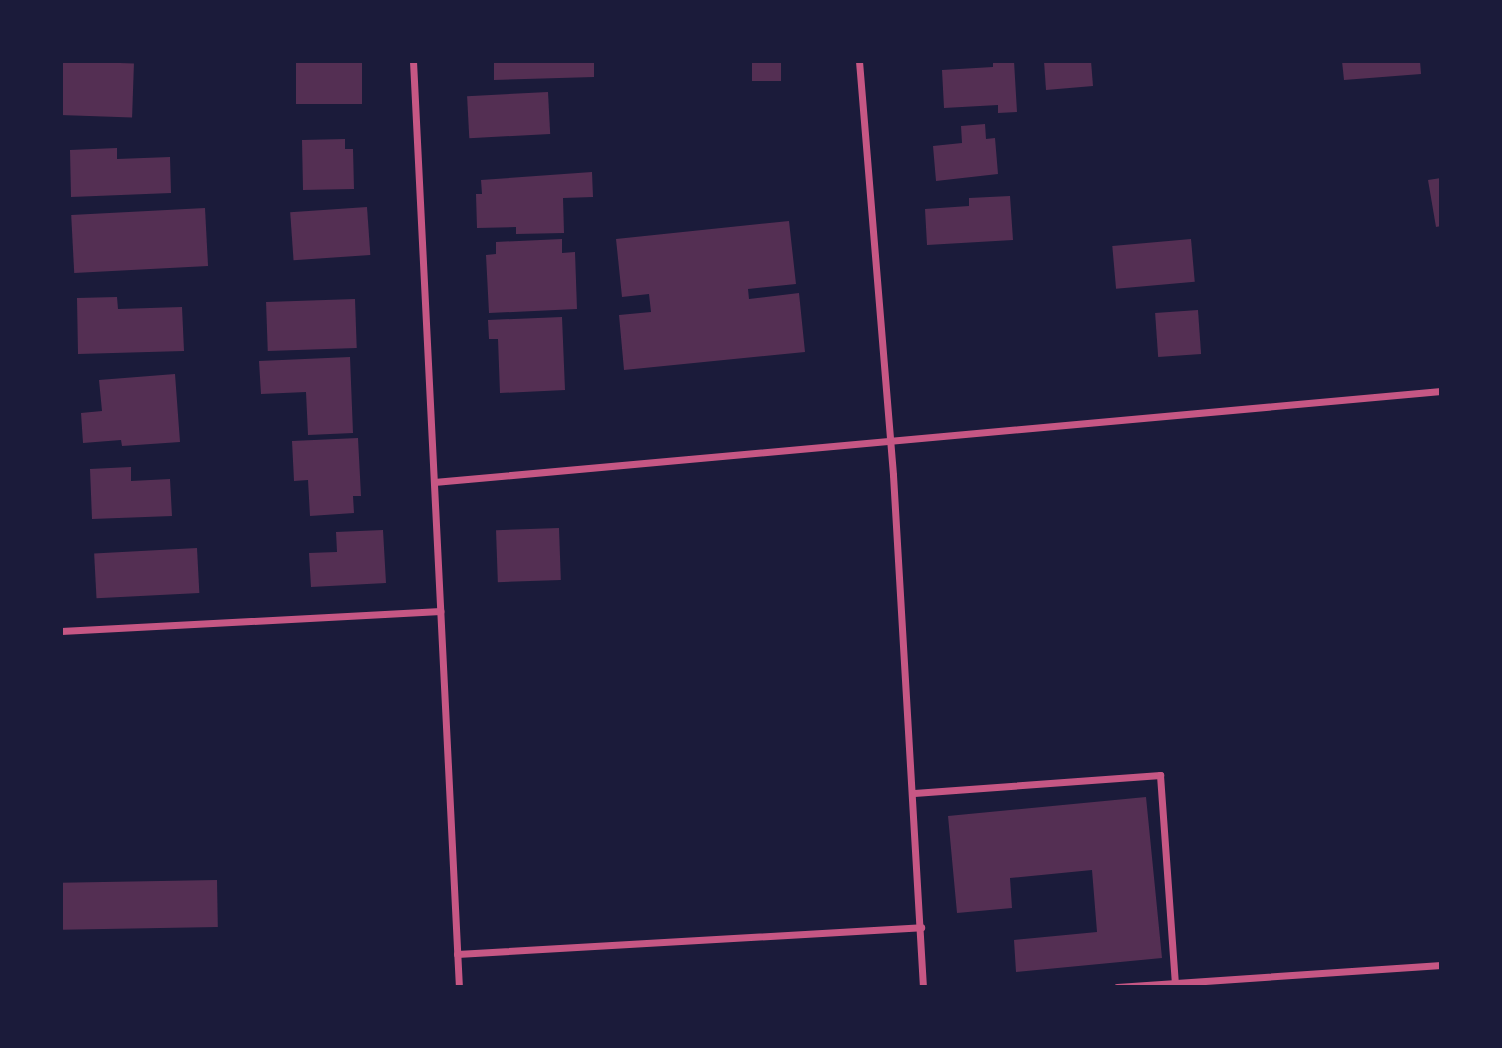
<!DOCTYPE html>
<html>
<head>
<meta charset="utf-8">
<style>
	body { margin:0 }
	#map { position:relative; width:1502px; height:1048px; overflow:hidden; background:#1b1b3a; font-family:"Open Sans",sans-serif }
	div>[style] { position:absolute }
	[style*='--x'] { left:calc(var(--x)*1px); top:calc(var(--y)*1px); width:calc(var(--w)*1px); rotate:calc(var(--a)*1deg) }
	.building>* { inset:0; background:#542f53; transform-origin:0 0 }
	.minor>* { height:7px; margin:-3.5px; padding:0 3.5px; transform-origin:3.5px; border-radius:3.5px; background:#c65784 }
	span { translate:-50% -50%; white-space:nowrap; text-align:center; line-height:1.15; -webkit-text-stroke:5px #1b1b3a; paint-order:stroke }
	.frame { position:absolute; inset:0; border:63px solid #1b1b3a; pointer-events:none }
</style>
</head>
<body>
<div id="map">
	<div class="building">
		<div style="left:62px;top:61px;width:72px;height:54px;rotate:2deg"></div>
		<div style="left:296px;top:61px;width:66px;height:43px"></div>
		<div style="clip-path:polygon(494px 61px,594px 61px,594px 77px,494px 80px)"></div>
		<div style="left:752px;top:61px;width:29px;height:20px"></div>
		<div style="clip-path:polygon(993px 61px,1014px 61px,1017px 112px,998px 113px,998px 105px,944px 108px,942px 70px,993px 67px)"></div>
		<div style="clip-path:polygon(1044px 61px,1091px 61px,1093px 86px,1046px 90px)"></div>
		<div style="clip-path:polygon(1342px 61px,1420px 61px,1421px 74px,1344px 80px)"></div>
		<div style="left:548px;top:92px;width:42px;height:81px;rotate:87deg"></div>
		<div style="clip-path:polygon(985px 124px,986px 139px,995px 138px,998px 174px,936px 181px,933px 146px,962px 143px,961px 126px)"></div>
		<div style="clip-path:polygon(345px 139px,345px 149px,353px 149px,354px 189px,303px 190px,302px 140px)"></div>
		<div style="clip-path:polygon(117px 148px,117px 159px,170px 157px,171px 193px,71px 197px,70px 150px)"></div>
		<div style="clip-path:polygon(592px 172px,593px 197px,563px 198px,564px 233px,516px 234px,516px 227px,477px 228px,476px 194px,482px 194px,481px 180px)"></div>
		<div style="clip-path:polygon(1441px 178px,1441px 226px,1436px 227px,1428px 180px)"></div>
		<div style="clip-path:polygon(1010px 196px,1013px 240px,927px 245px,925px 209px,969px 206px,969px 198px)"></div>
		<div style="left:367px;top:207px;width:48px;height:77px;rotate:86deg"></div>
		<div style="left:205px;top:208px;width:58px;height:134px;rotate:87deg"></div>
		<div style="clip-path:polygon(789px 221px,796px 284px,748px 289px,749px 299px,799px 293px,805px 352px,624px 370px,619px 315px,651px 312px,649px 294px,622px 297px,616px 239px)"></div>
		<div style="clip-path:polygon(562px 239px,562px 253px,575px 252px,577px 309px,489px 313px,486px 255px,496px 254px,496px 242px)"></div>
		<div style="left:1191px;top:239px;width:43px;height:79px;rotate:85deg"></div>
		<div style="clip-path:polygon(117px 297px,118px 309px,182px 307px,184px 351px,78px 354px,77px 298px)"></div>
		<div style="left:355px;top:299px;width:49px;height:89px;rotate:88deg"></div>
		<div style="left:1198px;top:310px;width:44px;height:43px;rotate:86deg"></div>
		<div style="clip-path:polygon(562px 317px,565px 390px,500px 393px,498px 339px,489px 339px,488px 320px)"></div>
		<div style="clip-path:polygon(350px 357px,353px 433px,308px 435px,306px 392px,261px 394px,259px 361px)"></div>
		<div style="clip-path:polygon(175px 374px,180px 442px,122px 446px,121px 440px,83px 443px,81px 413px,102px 411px,99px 380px)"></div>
		<div style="clip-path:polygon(358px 438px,361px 496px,353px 496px,354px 513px,310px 516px,308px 480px,294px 481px,292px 441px)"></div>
		<div style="clip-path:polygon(131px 467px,131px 481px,170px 479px,172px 516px,92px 519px,90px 469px)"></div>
		<div style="left:559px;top:528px;width:52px;height:63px;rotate:88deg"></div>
		<div style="clip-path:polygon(383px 530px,386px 583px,311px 587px,309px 553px,337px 552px,336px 532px)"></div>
		<div style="left:197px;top:548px;width:45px;height:103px;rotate:87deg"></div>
		<div style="clip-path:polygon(1146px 797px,1162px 958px,1016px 972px,1014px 940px,1097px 932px,1092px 870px,1010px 878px,1012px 908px,957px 913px,948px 816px)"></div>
		<div style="left:217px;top:880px;width:47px;height:156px;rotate:89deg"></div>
	</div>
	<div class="minor">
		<div style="--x:413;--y:61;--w:927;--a:87.16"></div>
		<div style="--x:859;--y:61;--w:415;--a:85.3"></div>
		<div style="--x:893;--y:475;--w:513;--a:86.65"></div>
		<div style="--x:434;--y:482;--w:1011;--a:-5.16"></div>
		<div style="--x:61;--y:631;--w:380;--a:-3"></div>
		<div style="--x:914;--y:793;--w:247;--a:-4.2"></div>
		<div style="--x:1160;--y:775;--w:209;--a:85.9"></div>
		<div style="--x:457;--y:954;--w:465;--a:-3.3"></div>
		<div style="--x:1117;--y:987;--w:325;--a:-3.9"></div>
	</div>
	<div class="frame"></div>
</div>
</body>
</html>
